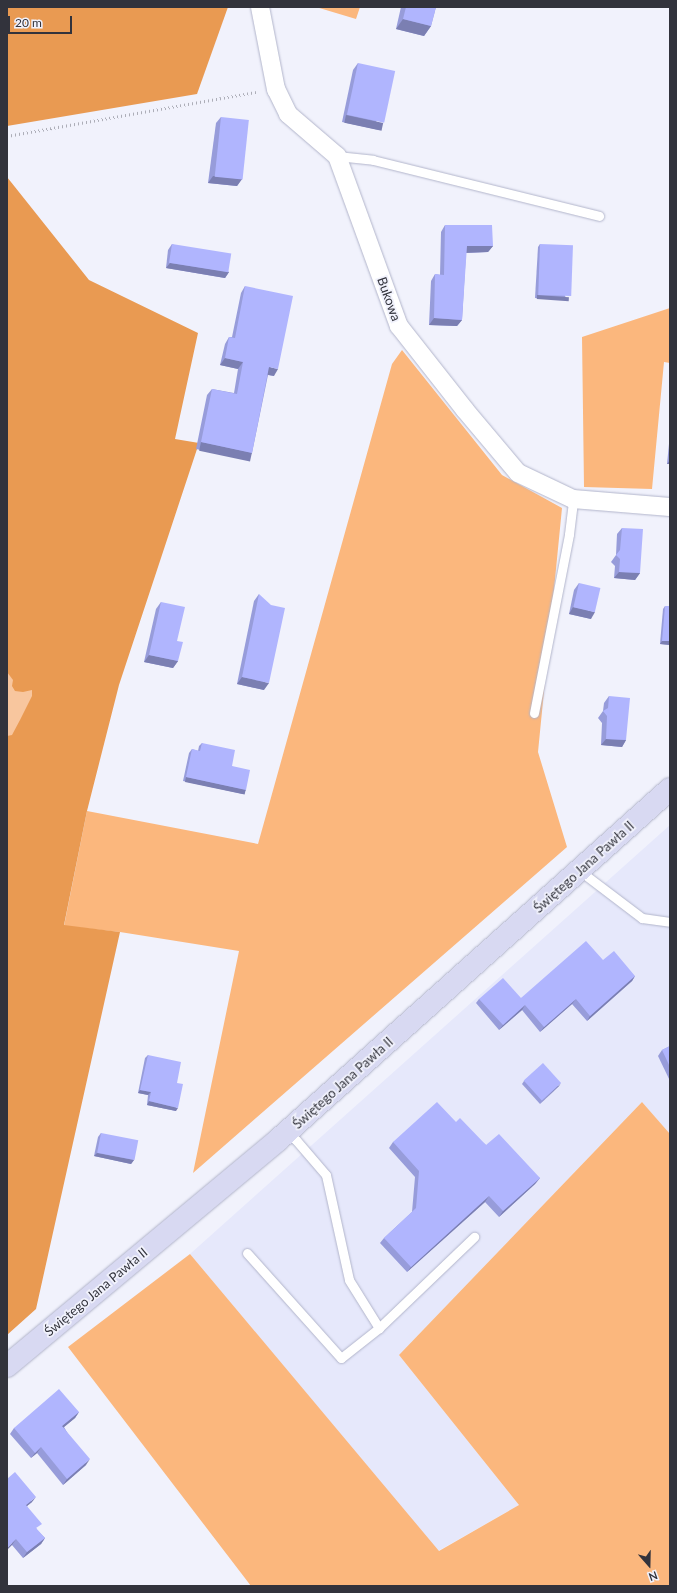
<!DOCTYPE html>
<html>
<head>
<meta charset="utf-8">
<style>
	body { margin:0 }
	#map { position:relative; width:677px; height:1593px; overflow:hidden; background:#f1f2fc; font-family:Lato,sans-serif }
	div>[style] { position:absolute }
	[style*='--x'] { left:calc(var(--x)*1px); top:calc(var(--y)*1px); width:calc(var(--w)*1px); rotate:calc(var(--a)*1deg) }
	.built>* { inset:0; background:#e6e8fb }
	.green>* { inset:0; background:#fbb77d }
	.forest>* { inset:0; background:#e99a52 }
	.water>* { inset:0; background:#f8c69e }
	.path>* { height:2.5px; margin-top:-1.25px; transform-origin:0; background:repeating-linear-gradient(90deg,#adaeb8 0 1px,transparent 0 4px) }
	.roads { filter:drop-shadow(0 0 1px #b2b5cb) drop-shadow(0 0 1px #b2b5cb) }
	.lane>* { height:9px; margin:-4.5px; padding:0 4.5px; transform-origin:4.5px; border-radius:4.5px; background:#fff }
	.street>* { height:18px; margin:-9px; padding:0 9px; transform-origin:9px; border-radius:9px; background:#fff }
	.secondary>* { height:22px; margin:-11px; padding:0 11px; transform-origin:11px; border-radius:11px; background:#d8d9f2 }
	.wall>* { inset:0; background:#979cda }
	.shaded-wall>* { inset:0; background:#7b7fb2; transform-origin:0 0 }
	.building>* { inset:0; background:#b0b5fe; transform-origin:0 0 }
	span { translate:-50% -50%; white-space:nowrap; text-align:center; line-height:1.15; -webkit-text-stroke:3.5px #f1f2fc; paint-order:stroke }
	.street-label { font-size:13px; color:#32333c }
	.frame { position:absolute; inset:0; border:8px solid #32333c; pointer-events:none }
	.north { position:absolute; left:629px; top:1545px; width:40px; height:40px; -webkit-text-stroke:3px #f1f2fc; paint-order:stroke; rotate:160deg; font-size:11px; font-weight:700; line-height:16px; text-align:center; color:#32333c }
	.north::after { content:''; display:block; margin:auto; width:14px; height:18px; background:#32333c; clip-path:polygon(50% 0,100% 100%,50% 72%,0 100%) }
	.scale { position:absolute; left:8px; top:16px; width:64px; height:18px; box-sizing:border-box; border:2px solid #32333c; border-top:0; padding-left:5px; font-size:12px; line-height:14px; white-space:nowrap; color:#32333c; -webkit-text-stroke:3px #f1f2fc; paint-order:stroke }
</style>
</head>
<body>
<div id="map">
	<div class="built">
		<div style="clip-path:polygon(670px 825px,670px 1134px,642px 1102px,399px 1355px,519px 1505px,438px 1551px,190px 1254px)"></div>
	</div>
	<div class="green">
		<div style="clip-path:polygon(316px 7px,360px 7px,356px 19px)"></div>
		<div style="clip-path:polygon(670px 308px,670px 363px,664px 362px,652px 489px,584px 487px,582px 337px)"></div>
		<div style="clip-path:polygon(402px 350px,502px 475px,562px 508px,538px 752px,567px 847px,193px 1173px,239px 951px,120px 932px,64px 926px,87px 811px,258px 844px,392px 364px)"></div>
		<div style="clip-path:polygon(642px 1102px,670px 1134px,670px 1586px,251px 1586px,68px 1347px,190px 1254px,439px 1551px,519px 1505px,399px 1355px)"></div>
	</div>
	<div class="forest">
		<div style="clip-path:polygon(7px 7px,228px 7px,197px 94px,7px 126px)"></div>
		<div style="clip-path:polygon(7px 177px,89px 280px,198px 333px,175px 439px,199px 443px,119px 685px,87px 811px,64px 925px,120px 932px,36px 1309px,7px 1335px)"></div>
	</div>
	<div class="water">
		<div style="clip-path:polygon(7px 672px,13px 680px,12px 686px,15px 691px,23px 692px,32px 690px,32px 696px,20px 720px,12px 735px,7px 736px)"></div>
	</div>
	<div class="path">
		<div style="--x:7;--y:136;--w:254;--a:-10"></div>
	</div>
	<div class="roads">
		<div class="lane">
			<div style="--x:337;--y:156;--w:36;--a:6"></div>
			<div style="--x:373;--y:160;--w:233;--a:13.9"></div>
			<div style="--x:534;--y:713;--w:182;--a:-78.9"></div>
			<div style="--x:569;--y:534;--w:35;--a:-83"></div>
			<div style="--x:580;--y:871;--w:78;--a:37.2"></div>
			<div style="--x:642;--y:918;--w:28;--a:8"></div>
			<div style="--x:286;--y:1133;--w:12;--a:35"></div>
			<div style="--x:296;--y:1140;--w:46;--a:49.4"></div>
			<div style="--x:326;--y:1175;--w:107;--a:77.6"></div>
			<div style="--x:349;--y:1280;--w:57;--a:58"></div>
			<div style="--x:379;--y:1328;--w:132;--a:-43.8"></div>
			<div style="--x:247;--y:1253;--w:141;--a:48.2"></div>
			<div style="--x:341;--y:1358;--w:48;--a:-38.3"></div>
		</div>
		<div class="street">
			<div style="--x:260;--y:7;--w:84;--a:79"></div>
			<div style="--x:276;--y:89;--w:28;--a:64"></div>
			<div style="--x:288;--y:114;--w:65;--a:40.6"></div>
			<div style="--x:337;--y:156;--w:181;--a:70"></div>
			<div style="--x:399;--y:326;--w:107;--a:51.8"></div>
			<div style="--x:465;--y:410;--w:82;--a:49.9"></div>
			<div style="--x:518;--y:473;--w:61;--a:25.3"></div>
			<div style="--x:573;--y:499;--w:97;--a:4.7"></div>
		</div>
		<div class="secondary">
			<div style="--x:7;--y:1366;--w:353;--a:-39.8"></div>
			<div style="--x:278;--y:1140;--w:526;--a:-41.84"></div>
		</div>
	</div>
	<div class="wall">
		<div style="clip-path:polygon(401px 7px,436px 7px,431px 26px,424px 36px,396px 29px)"></div>
		<div style="clip-path:polygon(358px 63px,379px 130px,342px 122px,353px 70px)"></div>
		<div style="clip-path:polygon(221px 117px,242px 179px,237px 186px,208px 183px,216px 123px)"></div>
		<div style="clip-path:polygon(445px 225px,493px 246px,488px 252px,466px 253px,462px 320px,457px 326px,429px 325px,431px 281px,435px 274px,440px 275px,441px 232px)"></div>
		<div style="clip-path:polygon(172px 244px,229px 272px,225px 278px,166px 268px,168px 250px)"></div>
		<div style="clip-path:polygon(540px 244px,567px 300px,535px 298px,538px 247px)"></div>
		<div style="clip-path:polygon(245px 286px,274px 376px,268px 375px,252px 453px,247px 460px,196px 449px,207px 395px,212px 389px,234px 393px,238px 369px,220px 365px,225px 344px,229px 337px,232px 337px,241px 293px)"></div>
		<div style="clip-path:polygon(670px 434px,670px 464px,667px 464px)"></div>
		<div style="clip-path:polygon(622px 528px,640px 573px,635px 580px,614px 578px,615px 566px,611px 562px,616px 555px,617px 534px)"></div>
		<div style="clip-path:polygon(579px 583px,591px 619px,569px 614px,574px 590px)"></div>
		<div style="clip-path:polygon(259px 594px,264px 690px,237px 684px,254px 601px)"></div>
		<div style="clip-path:polygon(161px 602px,177px 641px,178px 661px,173px 668px,144px 662px,156px 609px)"></div>
		<div style="clip-path:polygon(665px 606px,670px 606px,670px 645px,660px 644px,663px 609px)"></div>
		<div style="clip-path:polygon(609px 696px,626px 740px,622px 747px,601px 745px,602px 723px,598px 718px,603px 711px,604px 703px)"></div>
		<div style="clip-path:polygon(202px 743px,232px 766px,246px 790px,243px 794px,183px 781px,189px 753px,192px 749px,198px 751px,199px 746px)"></div>
		<div style="clip-path:polygon(635px 976px,632px 981px,587px 1021px,572px 1004px,540px 1032px,522px 1010px,499px 1030px,476px 1003px,479px 999px,521px 998px)"></div>
		<div style="clip-path:polygon(670px 1046px,670px 1081px,658px 1056px,662px 1050px)"></div>
		<div style="clip-path:polygon(148px 1055px,177px 1083px,176px 1111px,147px 1105px,148px 1095px,138px 1093px,145px 1058px)"></div>
		<div style="clip-path:polygon(524px 1081px,559px 1086px,540px 1104px,522px 1084px)"></div>
		<div style="clip-path:polygon(456px 1122px,486px 1145px,540px 1178px,535px 1184px,499px 1217px,485px 1202px,407px 1272px,380px 1243px,384px 1238px,412px 1212px,415px 1177px,389px 1148px,393px 1142px)"></div>
		<div style="clip-path:polygon(101px 1133px,134px 1160px,131px 1164px,94px 1156px,98px 1137px)"></div>
		<div style="clip-path:polygon(79px 1412px,75px 1418px,64px 1427px,86px 1465px,63px 1485px,37px 1453px,31px 1458px,10px 1434px,14px 1428px)"></div>
		<div style="clip-path:polygon(7px 1479px,32px 1502px,27px 1506px,37px 1530px,45px 1538px,41px 1544px,23px 1558px,12px 1545px)"></div>
	</div>
	<div class="shaded-wall">
		<div style="clip-path:polygon(403px 19px,431px 26px,424px 36px,396px 29px)"></div>
		<div style="left:346px;top:115px;width:38px;height:8px;rotate:12deg"></div>
		<div style="clip-path:polygon(213px 176px,242px 179px,237px 186px,208px 183px)"></div>
		<div style="clip-path:polygon(467px 246px,493px 246px,488px 252px,462px 253px)"></div>
		<div style="clip-path:polygon(170px 263px,229px 272px,225px 278px,166px 268px)"></div>
		<div style="left:537px;top:295px;width:32px;height:4px;rotate:4deg"></div>
		<div style="clip-path:polygon(434px 318px,462px 320px,457px 326px,429px 325px)"></div>
		<div style="clip-path:polygon(225px 358px,243px 362px,238px 369px,220px 365px)"></div>
		<div style="clip-path:polygon(269px 367px,278px 369px,274px 376px,264px 374px)"></div>
		<div style="left:201px;top:442px;width:52px;height:9px;rotate:12deg"></div>
		<div style="clip-path:polygon(670px 460px,670px 464px,667px 464px)"></div>
		<div style="clip-path:polygon(619px 572px,640px 573px,635px 580px,614px 578px)"></div>
		<div style="clip-path:polygon(573px 607px,595px 612px,591px 619px,569px 614px)"></div>
		<div style="clip-path:polygon(662px 641px,670px 641px,670px 645px,660px 644px)"></div>
		<div style="clip-path:polygon(149px 655px,178px 661px,173px 668px,144px 662px)"></div>
		<div style="clip-path:polygon(242px 677px,269px 683px,264px 690px,237px 684px)"></div>
		<div style="clip-path:polygon(606px 739px,626px 740px,622px 747px,601px 745px)"></div>
		<div style="left:186px;top:777px;width:61px;height:5px;rotate:12deg"></div>
		<div style="clip-path:polygon(635px 976px,632px 981px,587px 1021px,590px 1016px)"></div>
		<div style="clip-path:polygon(576px 999px,572px 1004px,540px 1032px,544px 1027px)"></div>
		<div style="clip-path:polygon(525px 1005px,522px 1010px,499px 1030px,503px 1025px)"></div>
		<div style="clip-path:polygon(561px 1083px,559px 1086px,540px 1104px)"></div>
		<div style="clip-path:polygon(140px 1090px,151px 1092px,148px 1095px,138px 1093px)"></div>
		<div style="clip-path:polygon(149px 1101px,178px 1108px,176px 1111px,147px 1105px)"></div>
		<div style="clip-path:polygon(97px 1153px,134px 1160px,131px 1164px,94px 1156px)"></div>
		<div style="clip-path:polygon(540px 1178px,535px 1184px,499px 1217px,503px 1211px)"></div>
		<div style="clip-path:polygon(489px 1196px,485px 1202px,407px 1272px,411px 1267px)"></div>
		<div style="clip-path:polygon(79px 1412px,75px 1418px,58px 1432px,62px 1426px)"></div>
		<div style="clip-path:polygon(41px 1447px,37px 1453px,31px 1458px,35px 1453px)"></div>
		<div style="clip-path:polygon(90px 1459px,86px 1465px,63px 1485px,67px 1479px)"></div>
		<div style="clip-path:polygon(36px 1497px,32px 1502px,22px 1510px,26px 1505px)"></div>
		<div style="clip-path:polygon(45px 1538px,41px 1544px,23px 1558px,27px 1552px)"></div>
		<div style="clip-path:polygon(16px 1539px,12px 1545px,7px 1550px,7px 1548px)"></div>
	</div>
	<div class="building">
		<div style="clip-path:polygon(406px 7px,436px 7px,431px 26px,403px 19px)"></div>
		<div style="left:358px;top:63px;width:38px;height:53px;rotate:12deg"></div>
		<div style="left:221px;top:117px;width:28px;height:60px;rotate:6deg"></div>
		<div style="clip-path:polygon(445px 225px,492px 225px,493px 246px,467px 246px,462px 320px,434px 318px,435px 274px,444px 275px)"></div>
		<div style="left:172px;top:244px;width:60px;height:19px;rotate:9deg"></div>
		<div style="left:540px;top:244px;width:33px;height:51px;rotate:2deg"></div>
		<div style="clip-path:polygon(245px 286px,293px 296px,278px 369px,269px 367px,252px 453px,201px 442px,212px 389px,237px 394px,243px 362px,225px 358px,229px 337px,235px 338px)"></div>
		<div style="clip-path:polygon(622px 528px,643px 529px,640px 573px,619px 572px,620px 559px,616px 555px,620px 550px)"></div>
		<div style="left:579px;top:583px;width:22px;height:25px;rotate:13deg"></div>
		<div style="clip-path:polygon(259px 594px,271px 605px,285px 608px,269px 683px,242px 677px)"></div>
		<div style="clip-path:polygon(161px 602px,185px 607px,177px 641px,183px 642px,178px 661px,149px 655px)"></div>
		<div style="clip-path:polygon(665px 606px,670px 606px,670px 641px,662px 641px)"></div>
		<div style="clip-path:polygon(609px 696px,630px 698px,626px 740px,606px 739px,607px 716px,603px 711px,608px 708px)"></div>
		<div style="clip-path:polygon(202px 743px,235px 750px,232px 766px,250px 770px,246px 790px,186px 777px,192px 749px,200px 751px)"></div>
		<div style="clip-path:polygon(586px 941px,603px 960px,614px 951px,635px 976px,590px 1016px,576px 999px,544px 1027px,525px 1005px,503px 1025px,479px 999px,503px 978px,521px 998px)"></div>
		<div style="clip-path:polygon(670px 1046px,670px 1067px,662px 1050px)"></div>
		<div style="clip-path:polygon(148px 1055px,181px 1062px,177px 1083px,183px 1084px,178px 1108px,149px 1101px,151px 1092px,140px 1090px)"></div>
		<div style="left:543px;top:1063px;width:27px;height:26px;rotate:48deg"></div>
		<div style="clip-path:polygon(437px 1102px,456px 1122px,460px 1118px,486px 1145px,499px 1134px,540px 1178px,503px 1211px,489px 1196px,411px 1267px,384px 1238px,416px 1208px,419px 1171px,393px 1142px)"></div>
		<div style="left:101px;top:1133px;width:38px;height:20px;rotate:11deg"></div>
		<div style="clip-path:polygon(59px 1389px,79px 1412px,62px 1426px,90px 1459px,67px 1479px,41px 1447px,35px 1453px,14px 1428px)"></div>
		<div style="clip-path:polygon(15px 1472px,36px 1497px,26px 1505px,42px 1524px,36px 1528px,45px 1538px,27px 1552px,16px 1539px,7px 1548px,7px 1479px)"></div>
	</div>
	<div class="street-label">
		<span style="left:389px;top:299px;rotate:70deg">Bukowa</span>
		<span style="left:584px;top:867px;rotate:-42deg">Świętego Jana Pawła II</span>
		<span style="left:343px;top:1083px;rotate:-42deg">Świętego Jana Pawła II</span>
		<span style="left:96px;top:1292px;rotate:-40deg">Świętego Jana Pawła II</span>
	</div>
	<div class="frame"></div>
	<div class="north">N</div>
	<div class="scale">20 m</div>
</div>
</body>
</html>
